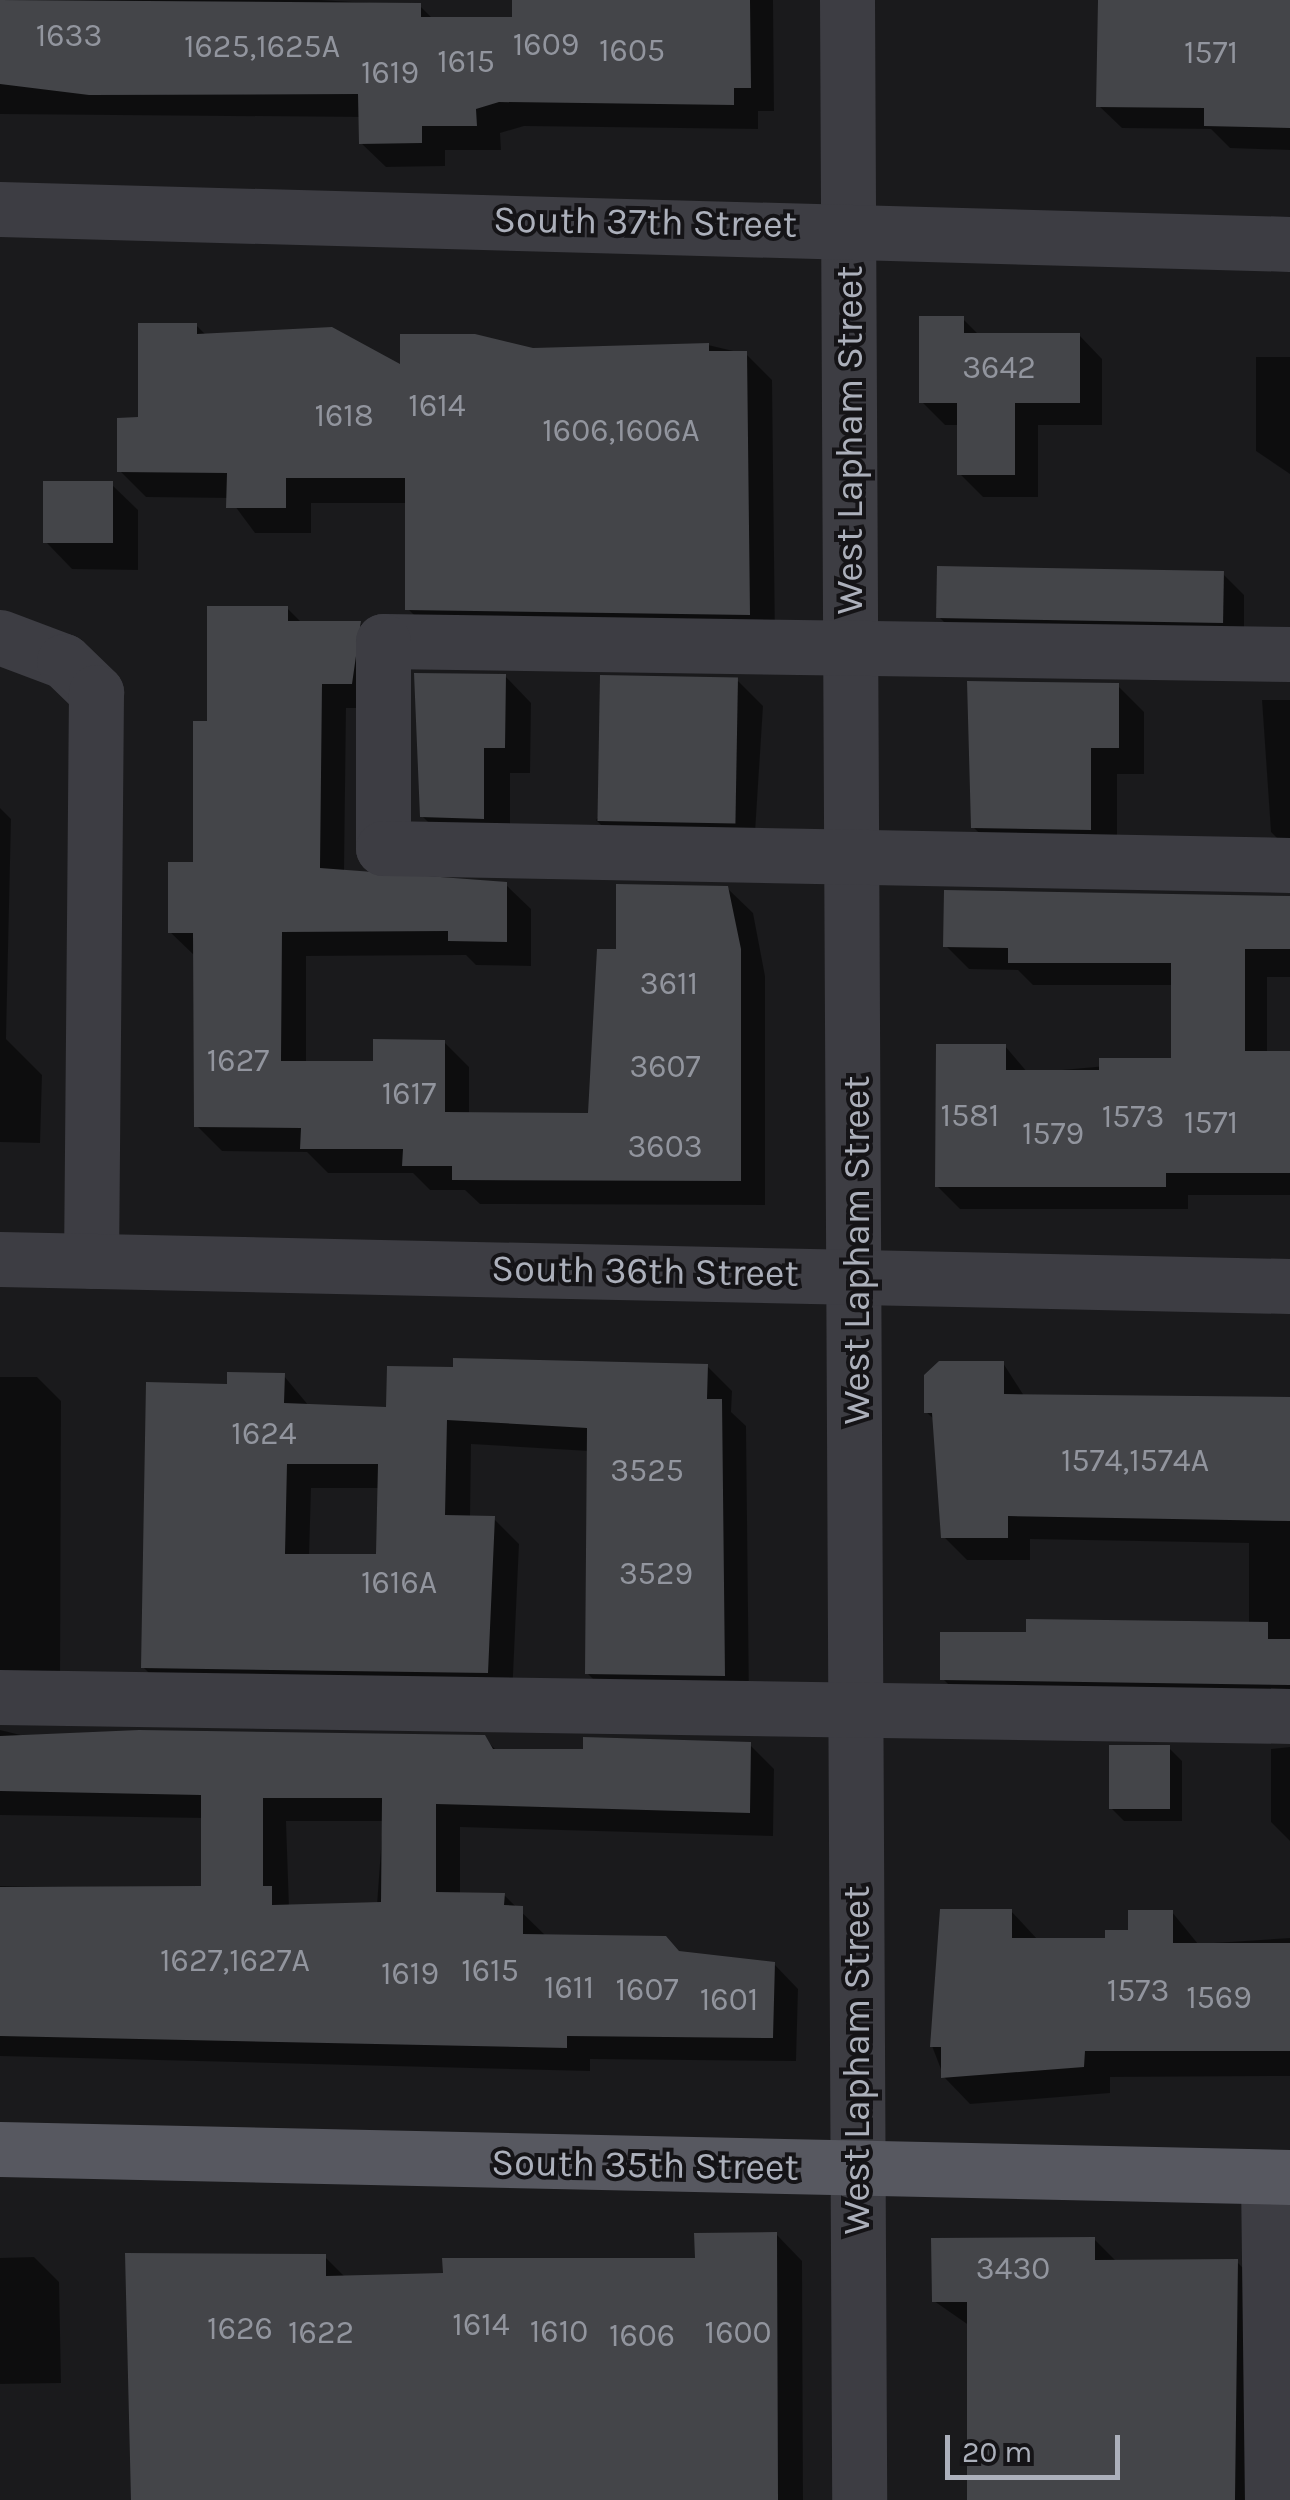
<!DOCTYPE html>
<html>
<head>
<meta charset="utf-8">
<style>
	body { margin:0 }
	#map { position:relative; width:1290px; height:2500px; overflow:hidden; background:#1a1a1c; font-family:Karla,sans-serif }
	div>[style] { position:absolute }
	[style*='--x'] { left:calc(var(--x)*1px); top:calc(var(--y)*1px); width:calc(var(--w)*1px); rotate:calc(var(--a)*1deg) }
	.shadow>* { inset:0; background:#0007 }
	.building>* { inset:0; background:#444549; transform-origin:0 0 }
	.minor>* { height:55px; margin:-27.5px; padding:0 27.5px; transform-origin:27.5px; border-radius:27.5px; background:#3d3d43 }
	.major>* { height:55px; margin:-27.5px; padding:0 27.5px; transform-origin:27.5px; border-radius:27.5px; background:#575860 }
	span { translate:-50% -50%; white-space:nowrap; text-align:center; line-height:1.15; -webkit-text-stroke:8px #151417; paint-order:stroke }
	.number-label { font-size:32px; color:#92959e }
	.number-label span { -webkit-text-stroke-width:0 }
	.street-label { font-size:38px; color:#acb0bb }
	.scale { position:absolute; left:945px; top:2435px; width:175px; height:45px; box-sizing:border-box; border:5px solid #acb0bb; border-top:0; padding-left:12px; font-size:30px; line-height:35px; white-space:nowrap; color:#acb0bb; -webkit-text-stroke:8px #151417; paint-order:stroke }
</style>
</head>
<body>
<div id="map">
	<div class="shadow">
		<div style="clip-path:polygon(0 0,319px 0,420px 6px,433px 19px,514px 19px,514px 0,773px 0,774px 111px,758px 111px,758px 129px,524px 126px,500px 133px,501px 150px,445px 150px,445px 166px,386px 167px,361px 143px,361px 117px,0 114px)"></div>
		<div style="clip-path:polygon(1100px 0,1290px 0,1290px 150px,1230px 148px,1211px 129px,1122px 128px,1099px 106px)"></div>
		<div style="clip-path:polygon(963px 319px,979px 335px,1079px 335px,1102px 359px,1102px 425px,1038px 425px,1038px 497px,983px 497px,960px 474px,960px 425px,945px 425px,922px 402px)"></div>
		<div style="clip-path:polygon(196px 325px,207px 336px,403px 368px,533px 350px,708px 345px,746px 354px,772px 380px,775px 640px,434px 635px,408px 609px,408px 503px,311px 503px,311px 533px,255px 533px,229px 498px,146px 497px,120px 471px)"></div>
		<div style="clip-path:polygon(1256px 357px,1290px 357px,1290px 474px,1256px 451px)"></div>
		<div style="clip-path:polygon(111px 484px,138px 510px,138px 570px,72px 569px,46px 542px)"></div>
		<div style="clip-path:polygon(1223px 574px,1244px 595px,1244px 642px,960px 638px,939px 617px)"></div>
		<div style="clip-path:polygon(287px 608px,302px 623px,360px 623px,384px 648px,376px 708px,346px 708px,344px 872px,505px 884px,531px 909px,531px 966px,476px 965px,466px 955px,306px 956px,306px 1064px,376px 1064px,444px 1042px,469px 1067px,469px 1114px,591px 1116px,618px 951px,727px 888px,753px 913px,765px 976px,765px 1205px,480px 1204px,465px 1190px,430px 1190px,413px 1173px,328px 1173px,307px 1152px,222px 1151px,197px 1126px,196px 957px,170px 932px,196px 864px,209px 723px)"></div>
		<div style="clip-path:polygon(505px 676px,531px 703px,530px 773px,510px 773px,510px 844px,449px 843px,422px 816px)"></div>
		<div style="clip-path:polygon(737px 680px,763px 706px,754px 849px,622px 846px,596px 820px)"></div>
		<div style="clip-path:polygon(1117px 685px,1144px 712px,1144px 774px,1117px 774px,1117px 855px,1000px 853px,973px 827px)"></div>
		<div style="clip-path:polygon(1262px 700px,1290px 700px,1290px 851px,1271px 832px)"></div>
		<div style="clip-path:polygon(0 808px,11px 819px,6px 1039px,42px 1075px,40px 1143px,0 1142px)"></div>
		<div style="clip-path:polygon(1290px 899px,1290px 977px,1267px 977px,1267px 1053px,1290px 1053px,1290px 1195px,1188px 1195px,1188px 1209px,960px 1209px,937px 1186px,1005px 1046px,1028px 1073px,1174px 1060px,1174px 985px,1033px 985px,1018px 970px,969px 969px,946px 946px)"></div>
		<div style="clip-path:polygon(1003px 1363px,1026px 1399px,1290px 1405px,1290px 1710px,966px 1702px,943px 1679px,1029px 1635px,1249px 1624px,1249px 1543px,1030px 1539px,1030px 1560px,967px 1560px,944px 1537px,935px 1420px,926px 1412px)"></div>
		<div style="clip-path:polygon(evenodd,707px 1366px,732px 1391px,731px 1412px,746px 1426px,749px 1700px,612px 1698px,587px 1673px,589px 1451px,471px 1444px,470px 1518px,494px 1519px,519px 1544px,512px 1697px,168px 1692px,143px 1667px,229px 1387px,284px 1376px,309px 1406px,388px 1410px,707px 1366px,311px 1488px,380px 1488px,378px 1557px,309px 1557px,311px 1488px)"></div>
		<div style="clip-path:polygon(0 1377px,37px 1377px,61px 1401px,60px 1689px,0 1702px)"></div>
		<div style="clip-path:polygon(evenodd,0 1730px,37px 1739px,484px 1738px,497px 1751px,750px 1745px,774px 1769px,773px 1836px,460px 1827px,460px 1895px,504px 1895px,546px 1936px,774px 1964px,798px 1989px,796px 2061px,590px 2059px,590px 2071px,0 2056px,0 1886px,204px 1889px,204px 1818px,0 1815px,0 1730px,286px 1821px,383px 1821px,377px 1905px,289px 1907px,286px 1821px)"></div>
		<div style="clip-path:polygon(1290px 1747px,1290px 1841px,1271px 1822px,1271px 1749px)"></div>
		<div style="clip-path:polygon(1169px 1748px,1182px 1761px,1182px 1821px,1124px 1821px,1111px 1808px)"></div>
		<div style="clip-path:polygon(1011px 1911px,1038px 1940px,1107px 1940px,1172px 1912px,1198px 1944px,1290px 1938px,1290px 2076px,1110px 2077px,1110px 2093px,970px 2104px,944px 2077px,932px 2046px)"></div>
		<div style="clip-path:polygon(776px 2234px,802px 2261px,803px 2500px,133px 2500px,325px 2257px,346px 2278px,445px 2275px,697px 2261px)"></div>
		<div style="clip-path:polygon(1094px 2239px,1117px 2262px,1237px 2262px,1262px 2287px,1264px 2500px,975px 2500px,970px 2326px,934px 2301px)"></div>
		<div style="clip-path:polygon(34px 2257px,59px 2282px,61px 2383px,0 2384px,0 2258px)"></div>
	</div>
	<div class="building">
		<div style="clip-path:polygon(0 0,421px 3px,421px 17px,512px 17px,512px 0,750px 0,751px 88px,734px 88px,734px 105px,499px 102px,476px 109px,477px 126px,422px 126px,422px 143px,359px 144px,358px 94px,89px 95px,0 84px)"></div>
		<div style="clip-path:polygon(1098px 0,1290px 0,1290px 128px,1204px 126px,1204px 108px,1096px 107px)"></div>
		<div style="clip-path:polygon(919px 316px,964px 316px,964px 333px,1080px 333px,1080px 403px,1015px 403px,1015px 475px,957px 475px,957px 403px,919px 403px)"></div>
		<div style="clip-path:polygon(138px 323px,197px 323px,197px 334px,332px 327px,400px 364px,400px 334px,475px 334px,533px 348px,709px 343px,709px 351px,747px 351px,750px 615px,405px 610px,405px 478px,286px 478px,286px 508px,226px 508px,227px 473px,117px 472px,117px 418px,138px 417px)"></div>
		<div style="left:43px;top:481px;width:70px;height:62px"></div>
		<div style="left:937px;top:566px;width:287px;height:52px;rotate:1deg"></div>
		<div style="clip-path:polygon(207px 606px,288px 606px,288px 621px,361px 621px,352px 684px,322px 684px,320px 868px,507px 882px,507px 942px,448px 941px,448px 931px,282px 932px,281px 1061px,373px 1061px,373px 1039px,445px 1040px,445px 1112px,588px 1113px,597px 949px,616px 949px,616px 884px,728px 886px,741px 949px,741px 1181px,452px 1180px,452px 1166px,402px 1166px,403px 1149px,300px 1149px,301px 1128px,194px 1127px,193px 933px,168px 933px,168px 862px,193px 862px,193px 721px,207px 721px)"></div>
		<div style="clip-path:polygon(414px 673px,506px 674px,505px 748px,484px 748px,484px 819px,420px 817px)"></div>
		<div style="left:600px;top:675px;width:138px;height:146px;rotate:1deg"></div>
		<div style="clip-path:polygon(967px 681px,1119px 683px,1119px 748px,1091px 748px,1091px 830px,971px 828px)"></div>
		<div style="clip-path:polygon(944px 890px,1290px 896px,1290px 949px,1245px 949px,1245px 1051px,1290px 1051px,1290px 1173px,1166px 1173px,1166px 1187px,935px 1187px,936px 1044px,1006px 1044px,1006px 1070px,1099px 1070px,1099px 1058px,1171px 1058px,1171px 963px,1008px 963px,1008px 948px,943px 947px)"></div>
		<div style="clip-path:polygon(evenodd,453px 1358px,708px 1364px,707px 1399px,722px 1399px,725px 1676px,585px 1674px,587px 1428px,447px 1420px,445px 1515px,495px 1516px,488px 1673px,141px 1668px,146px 1382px,227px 1384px,227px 1372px,285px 1373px,284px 1403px,386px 1407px,387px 1366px,453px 1367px,453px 1358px,287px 1464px,378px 1464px,376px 1554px,285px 1554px,287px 1464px)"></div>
		<div style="clip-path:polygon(939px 1361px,1004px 1361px,1004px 1394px,1290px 1397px,1290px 1521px,1008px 1516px,1008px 1538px,941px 1538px,932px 1413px,924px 1413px,924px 1375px)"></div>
		<div style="clip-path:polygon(1026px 1619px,1268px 1622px,1268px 1639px,1290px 1639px,1290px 1685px,940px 1680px,940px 1632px,1026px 1632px)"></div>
		<div style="clip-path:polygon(evenodd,139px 1730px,485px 1735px,493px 1749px,583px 1749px,583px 1737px,751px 1742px,750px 1813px,436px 1804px,436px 1892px,505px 1893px,504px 1905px,523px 1906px,523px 1934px,666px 1936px,679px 1951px,775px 1962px,773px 2038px,567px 2036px,567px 2048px,0 2036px,0 1887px,201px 1886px,201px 1795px,0 1791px,0 1736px,139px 1730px,263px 1798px,382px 1798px,381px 1902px,272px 1905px,272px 1886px,263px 1886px,263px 1798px)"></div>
		<div style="left:1109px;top:1745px;width:61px;height:64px"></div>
		<div style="clip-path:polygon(940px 1909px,1012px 1909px,1012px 1938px,1105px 1938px,1105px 1930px,1128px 1930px,1128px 1910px,1173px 1910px,1173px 1943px,1290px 1943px,1290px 2051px,1085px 2051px,1084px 2067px,941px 2078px,941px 2047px,930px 2047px)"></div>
		<div style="clip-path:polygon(777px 2232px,778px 2500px,131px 2500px,125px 2253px,326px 2254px,326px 2276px,443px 2273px,442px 2258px,695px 2258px,694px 2233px)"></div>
		<div style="clip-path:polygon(1095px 2237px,1095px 2260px,1238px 2259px,1235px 2500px,967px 2500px,967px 2302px,932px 2302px,931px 2238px)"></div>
	</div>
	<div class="minor">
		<div style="--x:847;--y:0;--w:2500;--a:89.72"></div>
		<div style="--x:0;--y:209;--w:1290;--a:1.55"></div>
		<div style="--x:0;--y:637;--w:68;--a:20.6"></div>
		<div style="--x:64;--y:661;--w:45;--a:44.1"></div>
		<div style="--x:96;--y:692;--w:569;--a:90.5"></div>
		<div style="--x:1290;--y:654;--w:907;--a:-179.18"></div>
		<div style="--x:383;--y:641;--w:207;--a:90"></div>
		<div style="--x:383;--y:848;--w:907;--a:1.07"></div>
		<div style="--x:0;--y:1259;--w:1290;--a:1.2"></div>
		<div style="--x:0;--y:1697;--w:1290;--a:0.84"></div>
		<div style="--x:1268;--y:2177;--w:323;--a:89.3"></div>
	</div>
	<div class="major">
		<div style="--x:0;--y:2149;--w:1290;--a:1.24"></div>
	</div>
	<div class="number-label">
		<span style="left:69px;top:36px">1633</span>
		<span style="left:546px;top:45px">1609</span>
		<span style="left:262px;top:47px">1625,1625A</span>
		<span style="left:632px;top:51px">1605</span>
		<span style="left:1211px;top:53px">1571</span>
		<span style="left:466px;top:62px">1615</span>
		<span style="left:390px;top:73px">1619</span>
		<span style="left:999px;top:368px">3642</span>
		<span style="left:437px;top:406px">1614</span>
		<span style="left:344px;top:416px">1618</span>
		<span style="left:621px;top:431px">1606,1606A</span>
		<span style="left:669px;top:984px">3611</span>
		<span style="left:238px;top:1061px">1627</span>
		<span style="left:665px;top:1067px">3607</span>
		<span style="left:409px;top:1094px">1617</span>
		<span style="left:970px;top:1116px">1581</span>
		<span style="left:1133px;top:1117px">1573</span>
		<span style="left:1211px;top:1123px">1571</span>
		<span style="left:1053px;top:1134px">1579</span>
		<span style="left:665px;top:1147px">3603</span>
		<span style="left:264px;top:1434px">1624</span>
		<span style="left:1135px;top:1461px">1574,1574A</span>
		<span style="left:647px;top:1471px">3525</span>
		<span style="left:656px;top:1574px">3529</span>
		<span style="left:399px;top:1583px">1616A</span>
		<span style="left:235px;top:1961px">1627,1627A</span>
		<span style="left:490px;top:1971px">1615</span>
		<span style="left:410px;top:1974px">1619</span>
		<span style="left:569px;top:1988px">1611</span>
		<span style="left:647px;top:1990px">1607</span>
		<span style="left:1138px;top:1991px">1573</span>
		<span style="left:1219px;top:1998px">1569</span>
		<span style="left:729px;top:2000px">1601</span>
		<span style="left:1013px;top:2269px">3430</span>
		<span style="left:481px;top:2325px">1614</span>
		<span style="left:240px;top:2329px">1626</span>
		<span style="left:559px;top:2332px">1610</span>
		<span style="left:321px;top:2333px">1622</span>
		<span style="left:738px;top:2333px">1600</span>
		<span style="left:642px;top:2336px">1606</span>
	</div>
	<div class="street-label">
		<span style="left:645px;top:222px;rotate:1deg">South 37th Street</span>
		<span style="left:850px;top:440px;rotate:-90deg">West Lapham Street</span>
		<span style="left:857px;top:1250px;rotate:-90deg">West Lapham Street</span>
		<span style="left:645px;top:1271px;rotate:1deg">South 36th Street</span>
		<span style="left:857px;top:2060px;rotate:-90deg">West Lapham Street</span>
		<span style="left:645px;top:2165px;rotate:1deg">South 35th Street</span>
	</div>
	<div class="scale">20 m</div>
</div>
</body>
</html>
